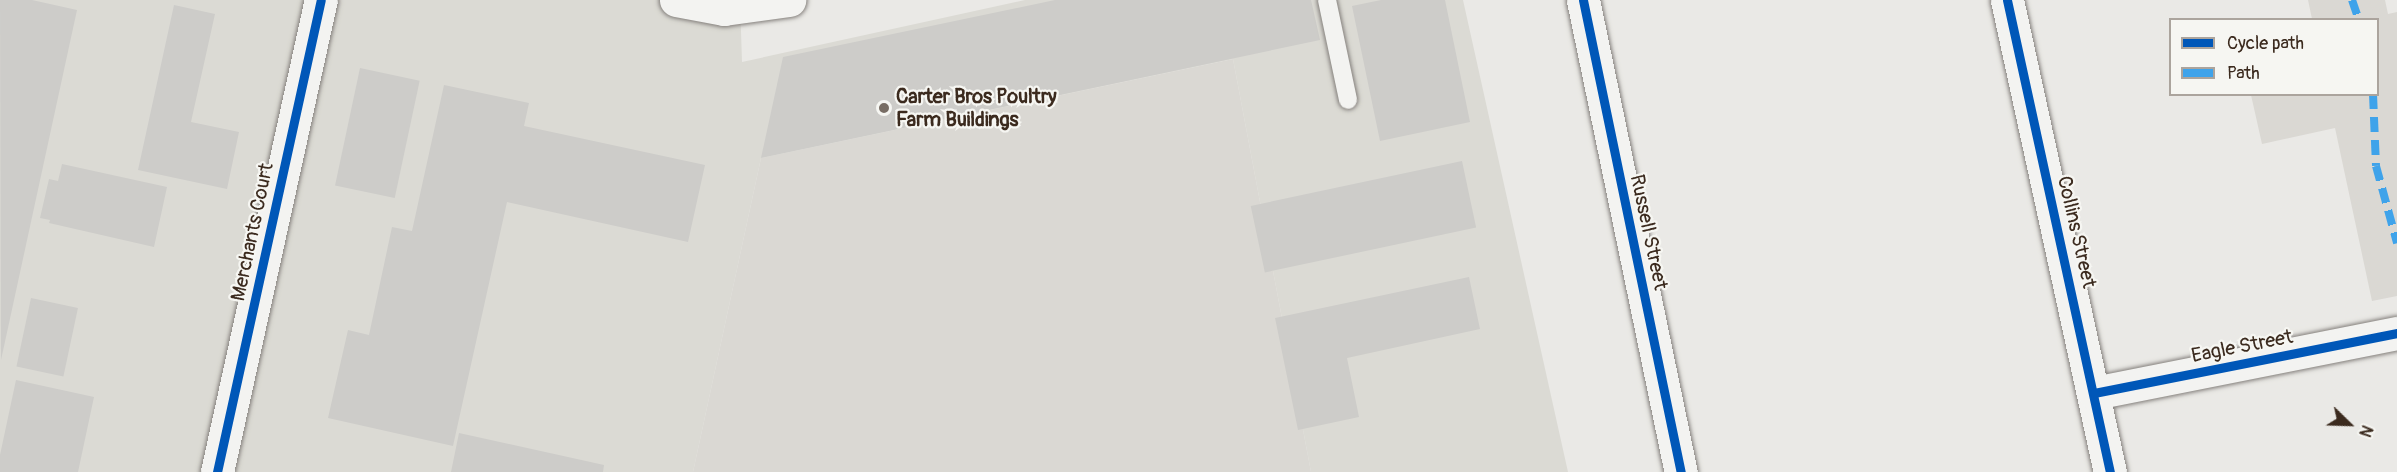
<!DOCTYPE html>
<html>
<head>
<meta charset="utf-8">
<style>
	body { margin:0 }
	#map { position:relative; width:2397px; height:472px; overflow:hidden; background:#eae9e6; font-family:Pangolin,sans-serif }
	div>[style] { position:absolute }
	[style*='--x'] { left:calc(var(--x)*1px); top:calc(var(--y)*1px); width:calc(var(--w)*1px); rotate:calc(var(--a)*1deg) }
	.built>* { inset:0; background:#dbdad4 }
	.green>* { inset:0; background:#dad8d3 }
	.building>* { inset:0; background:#cdccc9; transform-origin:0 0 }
	.roads { filter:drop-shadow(0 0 2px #85817d) drop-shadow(0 0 2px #85817d) }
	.service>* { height:18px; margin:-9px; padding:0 9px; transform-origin:9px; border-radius:9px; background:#f3f3f1 }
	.minor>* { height:33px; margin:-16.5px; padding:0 16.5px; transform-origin:16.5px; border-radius:16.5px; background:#f3f3f1 }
	.quiet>* { height:8px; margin-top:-4px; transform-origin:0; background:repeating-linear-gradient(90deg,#3fa3ea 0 15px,transparent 0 23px) }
	.cycleway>* { height:9px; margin:-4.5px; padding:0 4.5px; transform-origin:4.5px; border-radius:4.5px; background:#0057b8 }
	.dots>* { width:16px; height:16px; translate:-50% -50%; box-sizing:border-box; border:3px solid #f6f6f2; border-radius:50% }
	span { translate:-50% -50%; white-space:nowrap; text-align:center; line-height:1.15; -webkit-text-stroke:4.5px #f6f6f2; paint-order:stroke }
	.poi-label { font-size:20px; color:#3b2a1e; font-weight:700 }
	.left { translate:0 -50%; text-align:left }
	.street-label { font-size:20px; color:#3b2a1e }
	.legend { position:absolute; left:2169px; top:18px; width:210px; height:78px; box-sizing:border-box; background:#f6f6f2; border:2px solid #aba49d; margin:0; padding:8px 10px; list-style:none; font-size:18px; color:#3b2a1e }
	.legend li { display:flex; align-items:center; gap:12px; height:30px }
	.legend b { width:30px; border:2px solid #aba49d }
	.north { position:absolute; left:2319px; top:394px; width:60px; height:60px; -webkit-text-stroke:4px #f6f6f2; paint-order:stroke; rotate:113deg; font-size:16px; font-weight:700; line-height:24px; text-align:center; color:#3b2a1e }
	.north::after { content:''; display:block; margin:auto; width:21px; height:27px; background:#3b2a1e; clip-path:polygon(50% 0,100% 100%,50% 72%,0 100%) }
</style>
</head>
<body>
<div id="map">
	<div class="built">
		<div style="clip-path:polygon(0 0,740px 0,742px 62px,1025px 0,1463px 0,1568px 472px,1311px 472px,1233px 59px,761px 158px,693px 472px,0 472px)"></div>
	</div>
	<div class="green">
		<div style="clip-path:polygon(2308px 0,2385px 0,2388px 14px,2397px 12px,2397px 296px,2372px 301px,2335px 128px,2262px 144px,2251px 95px,2378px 94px,2378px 20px,2312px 19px)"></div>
		<div style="clip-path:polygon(1233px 59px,1311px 472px,693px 472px,761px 158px)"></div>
	</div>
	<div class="building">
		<div style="clip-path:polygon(0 0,32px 0,77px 10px,1px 360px)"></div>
		<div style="clip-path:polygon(1055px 0,1311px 0,1320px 40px,761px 158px,783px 57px)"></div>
		<div style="clip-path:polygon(1381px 0,1445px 0,1470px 122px,1380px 141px,1352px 6px)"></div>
		<div style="clip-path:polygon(174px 5px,215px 14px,191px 122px,239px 132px,227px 189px,138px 170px)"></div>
		<div style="left:360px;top:68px;width:61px;height:120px;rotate:12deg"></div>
		<div style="clip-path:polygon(444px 85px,529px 103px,524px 126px,705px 165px,688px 242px,507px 202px,453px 446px,328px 418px,348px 330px,369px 335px,392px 227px,412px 231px)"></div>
		<div style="left:1462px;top:161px;width:68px;height:216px;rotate:78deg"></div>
		<div style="clip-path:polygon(62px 164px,167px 187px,154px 247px,49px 223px,50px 220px,40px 218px,49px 179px,58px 181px)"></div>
		<div style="clip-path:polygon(1469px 277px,1480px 329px,1347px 358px,1359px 417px,1298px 430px,1275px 318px)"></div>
		<div style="left:31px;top:298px;width:48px;height:70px;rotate:12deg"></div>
		<div style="clip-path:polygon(16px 380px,94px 397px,78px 472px,0 472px,0 455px)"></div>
		<div style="clip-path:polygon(459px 433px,604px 465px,603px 472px,451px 472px)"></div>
	</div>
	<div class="roads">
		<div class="service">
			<div style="--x:1327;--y:0;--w:102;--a:78.1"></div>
		</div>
		<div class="minor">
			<div style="--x:676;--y:0;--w:49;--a:10.6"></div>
			<div style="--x:724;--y:9;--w:66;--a:-7.9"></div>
			<div style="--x:1583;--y:0;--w:482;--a:78.3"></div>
			<div style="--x:2007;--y:0;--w:483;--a:77.7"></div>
			<div style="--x:2094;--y:393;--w:309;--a:-11.2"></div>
			<div style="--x:217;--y:472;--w:483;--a:-77.6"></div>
		</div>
	</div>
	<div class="quiet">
		<div style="--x:2352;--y:0;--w:21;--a:71"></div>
		<div style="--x:2373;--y:94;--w:72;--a:87.6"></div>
		<div style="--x:2376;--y:166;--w:80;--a:74.7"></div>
	</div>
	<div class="cycleway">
		<div style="--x:1583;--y:0;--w:482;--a:78.3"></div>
		<div style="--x:2007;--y:0;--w:483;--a:77.7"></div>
		<div style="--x:2094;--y:393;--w:309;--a:-11.2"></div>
		<div style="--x:217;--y:472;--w:483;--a:-77.6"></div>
	</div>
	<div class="dots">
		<div style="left:884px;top:108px;background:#786d64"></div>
	</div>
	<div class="poi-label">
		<span class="left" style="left:896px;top:108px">Carter Bros Poultry<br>Farm Buildings</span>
	</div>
	<div class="street-label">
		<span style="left:252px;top:232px;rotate:-78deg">Merchants Court</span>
		<span style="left:1649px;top:232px;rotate:78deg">Russell Street</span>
		<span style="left:2077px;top:232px;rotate:77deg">Collins Street</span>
		<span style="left:2242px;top:346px;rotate:-11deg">Eagle Street</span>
	</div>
	<ul class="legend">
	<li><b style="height:8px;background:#0057b8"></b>Cycle path</li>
	<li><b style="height:8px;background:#3fa3ea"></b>Path</li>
	</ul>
	<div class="north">N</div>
</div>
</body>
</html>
